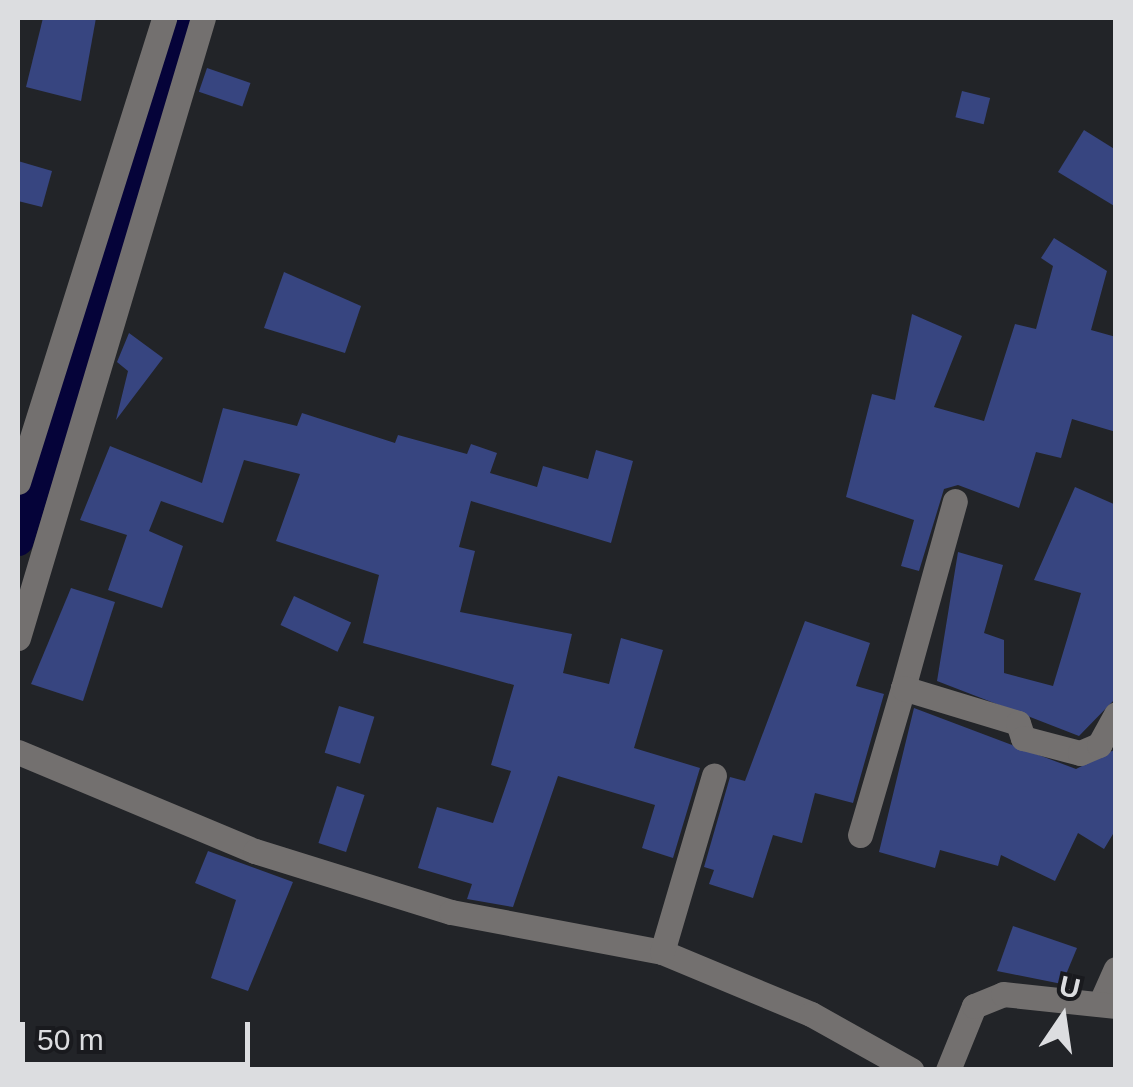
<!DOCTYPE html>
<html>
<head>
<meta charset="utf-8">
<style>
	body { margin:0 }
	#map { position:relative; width:1133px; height:1087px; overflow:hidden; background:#222428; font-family:Arial,sans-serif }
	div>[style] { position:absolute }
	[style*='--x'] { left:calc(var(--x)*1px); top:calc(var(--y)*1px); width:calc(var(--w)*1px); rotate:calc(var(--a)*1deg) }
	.canal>* { height:32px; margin:-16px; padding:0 16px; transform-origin:16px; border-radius:16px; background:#050339 }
	.building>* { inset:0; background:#374580; transform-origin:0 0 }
	.minor>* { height:25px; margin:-12.5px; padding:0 12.5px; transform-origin:12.5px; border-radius:12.5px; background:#73706f }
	span { translate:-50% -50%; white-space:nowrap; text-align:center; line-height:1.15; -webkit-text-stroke:8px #191a1e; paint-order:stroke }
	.frame { position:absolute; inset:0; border:20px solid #dcdde0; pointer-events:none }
	.north { position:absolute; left:1013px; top:967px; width:100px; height:100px; -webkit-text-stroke:8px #191a1e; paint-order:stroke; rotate:13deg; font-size:28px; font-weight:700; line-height:40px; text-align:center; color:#dcdde0 }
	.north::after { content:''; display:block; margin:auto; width:35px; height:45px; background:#dcdde0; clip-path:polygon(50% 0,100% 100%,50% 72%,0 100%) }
	.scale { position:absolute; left:20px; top:1022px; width:230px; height:45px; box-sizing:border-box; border:5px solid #dcdde0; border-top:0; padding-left:12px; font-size:30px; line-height:35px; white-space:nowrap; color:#dcdde0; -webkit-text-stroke:8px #191a1e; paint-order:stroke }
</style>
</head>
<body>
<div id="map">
	<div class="canal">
		<div style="--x:18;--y:540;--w:546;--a:-72.96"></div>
	</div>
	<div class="building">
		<div style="clip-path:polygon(43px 18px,96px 18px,81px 101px,26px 87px)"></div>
		<div style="left:207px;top:68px;width:46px;height:25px;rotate:19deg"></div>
		<div style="left:962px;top:91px;width:29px;height:27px;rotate:14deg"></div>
		<div style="clip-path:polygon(1084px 130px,1116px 150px,1116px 207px,1058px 172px)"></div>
		<div style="clip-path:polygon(18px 161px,52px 171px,42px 207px,18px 201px)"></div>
		<div style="clip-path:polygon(1054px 238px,1107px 271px,1091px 330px,1116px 337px,1116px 432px,1072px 419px,1061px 458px,1036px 452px,1019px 508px,958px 485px,944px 489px,919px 571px,901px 566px,914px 520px,846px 497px,872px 394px,895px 400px,912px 314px,962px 336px,934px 407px,984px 421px,1015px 324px,1036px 329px,1053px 266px,1041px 258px)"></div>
		<div style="clip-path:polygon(284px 272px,361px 306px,345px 353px,264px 328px)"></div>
		<div style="clip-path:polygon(129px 333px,163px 358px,116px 420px,128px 371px,117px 362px)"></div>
		<div style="clip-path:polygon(223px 408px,297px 426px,302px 413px,395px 443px,398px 435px,467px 454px,471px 444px,497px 453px,490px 473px,537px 487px,543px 466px,588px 479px,596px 450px,633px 461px,611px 543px,471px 501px,459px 547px,475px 551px,460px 612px,572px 634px,563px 673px,609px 684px,621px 638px,663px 650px,634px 748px,700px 768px,673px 858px,642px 848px,655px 805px,558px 776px,513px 907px,467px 899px,472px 884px,418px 868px,437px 807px,493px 823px,511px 771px,491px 765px,514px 685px,363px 643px,379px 575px,276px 541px,300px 474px,244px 460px,223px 523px,161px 501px,149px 531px,183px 546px,162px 608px,108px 590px,127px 535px,80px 520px,110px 446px,202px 483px)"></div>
		<div style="clip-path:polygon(1075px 487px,1116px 505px,1116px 698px,1079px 736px,937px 681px,958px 552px,1003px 565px,984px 633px,1004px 640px,1004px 673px,1053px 686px,1081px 593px,1034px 580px)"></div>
		<div style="clip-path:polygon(71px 588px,115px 602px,83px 701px,31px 684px)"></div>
		<div style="left:294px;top:596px;width:63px;height:32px;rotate:25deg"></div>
		<div style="clip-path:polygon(805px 621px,870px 643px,856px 686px,884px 694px,853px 803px,815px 793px,802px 843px,773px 835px,753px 898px,709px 884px,714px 870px,704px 867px,730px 777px,745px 781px)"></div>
		<div style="left:339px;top:706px;width:37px;height:49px;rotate:17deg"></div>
		<div style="clip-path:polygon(914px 708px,1076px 769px,1116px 749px,1116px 829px,1104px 849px,1078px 833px,1055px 881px,1001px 855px,998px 866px,940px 850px,935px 868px,879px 852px)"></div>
		<div style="left:337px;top:786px;width:29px;height:60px;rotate:18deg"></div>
		<div style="clip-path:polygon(208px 851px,293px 882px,248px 991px,211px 978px,236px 900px,195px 883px)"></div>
		<div style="clip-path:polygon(1013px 926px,1077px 948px,1062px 984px,997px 971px)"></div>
	</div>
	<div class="minor">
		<div style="--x:18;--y:482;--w:486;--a:-72.5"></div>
		<div style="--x:18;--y:638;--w:647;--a:-73.39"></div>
		<div style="--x:903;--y:688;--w:194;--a:-74.5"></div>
		<div style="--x:18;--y:752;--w:257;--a:22.7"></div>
		<div style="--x:255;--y:851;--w:205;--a:17.3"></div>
		<div style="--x:451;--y:912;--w:215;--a:10.7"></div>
		<div style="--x:662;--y:952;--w:161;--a:22.6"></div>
		<div style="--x:811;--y:1014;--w:115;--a:29.2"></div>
		<div style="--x:860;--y:835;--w:153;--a:-73.7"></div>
		<div style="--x:903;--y:688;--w:120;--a:16.9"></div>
		<div style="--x:1018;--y:723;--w:16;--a:72"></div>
		<div style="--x:1023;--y:738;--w:59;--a:14.7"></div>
		<div style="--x:1080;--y:753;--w:21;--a:-23"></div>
		<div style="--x:1099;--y:745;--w:35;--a:-61"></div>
		<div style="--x:662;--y:952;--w:184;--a:-73.6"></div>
		<div style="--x:1101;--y:1002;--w:36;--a:-66"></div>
		<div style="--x:948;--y:1070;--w:69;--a:-67.9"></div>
		<div style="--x:974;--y:1006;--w:31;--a:-22"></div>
		<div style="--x:1003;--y:994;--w:114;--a:6.1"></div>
	</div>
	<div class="frame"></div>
	<div class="north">U</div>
	<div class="scale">50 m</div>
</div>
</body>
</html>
